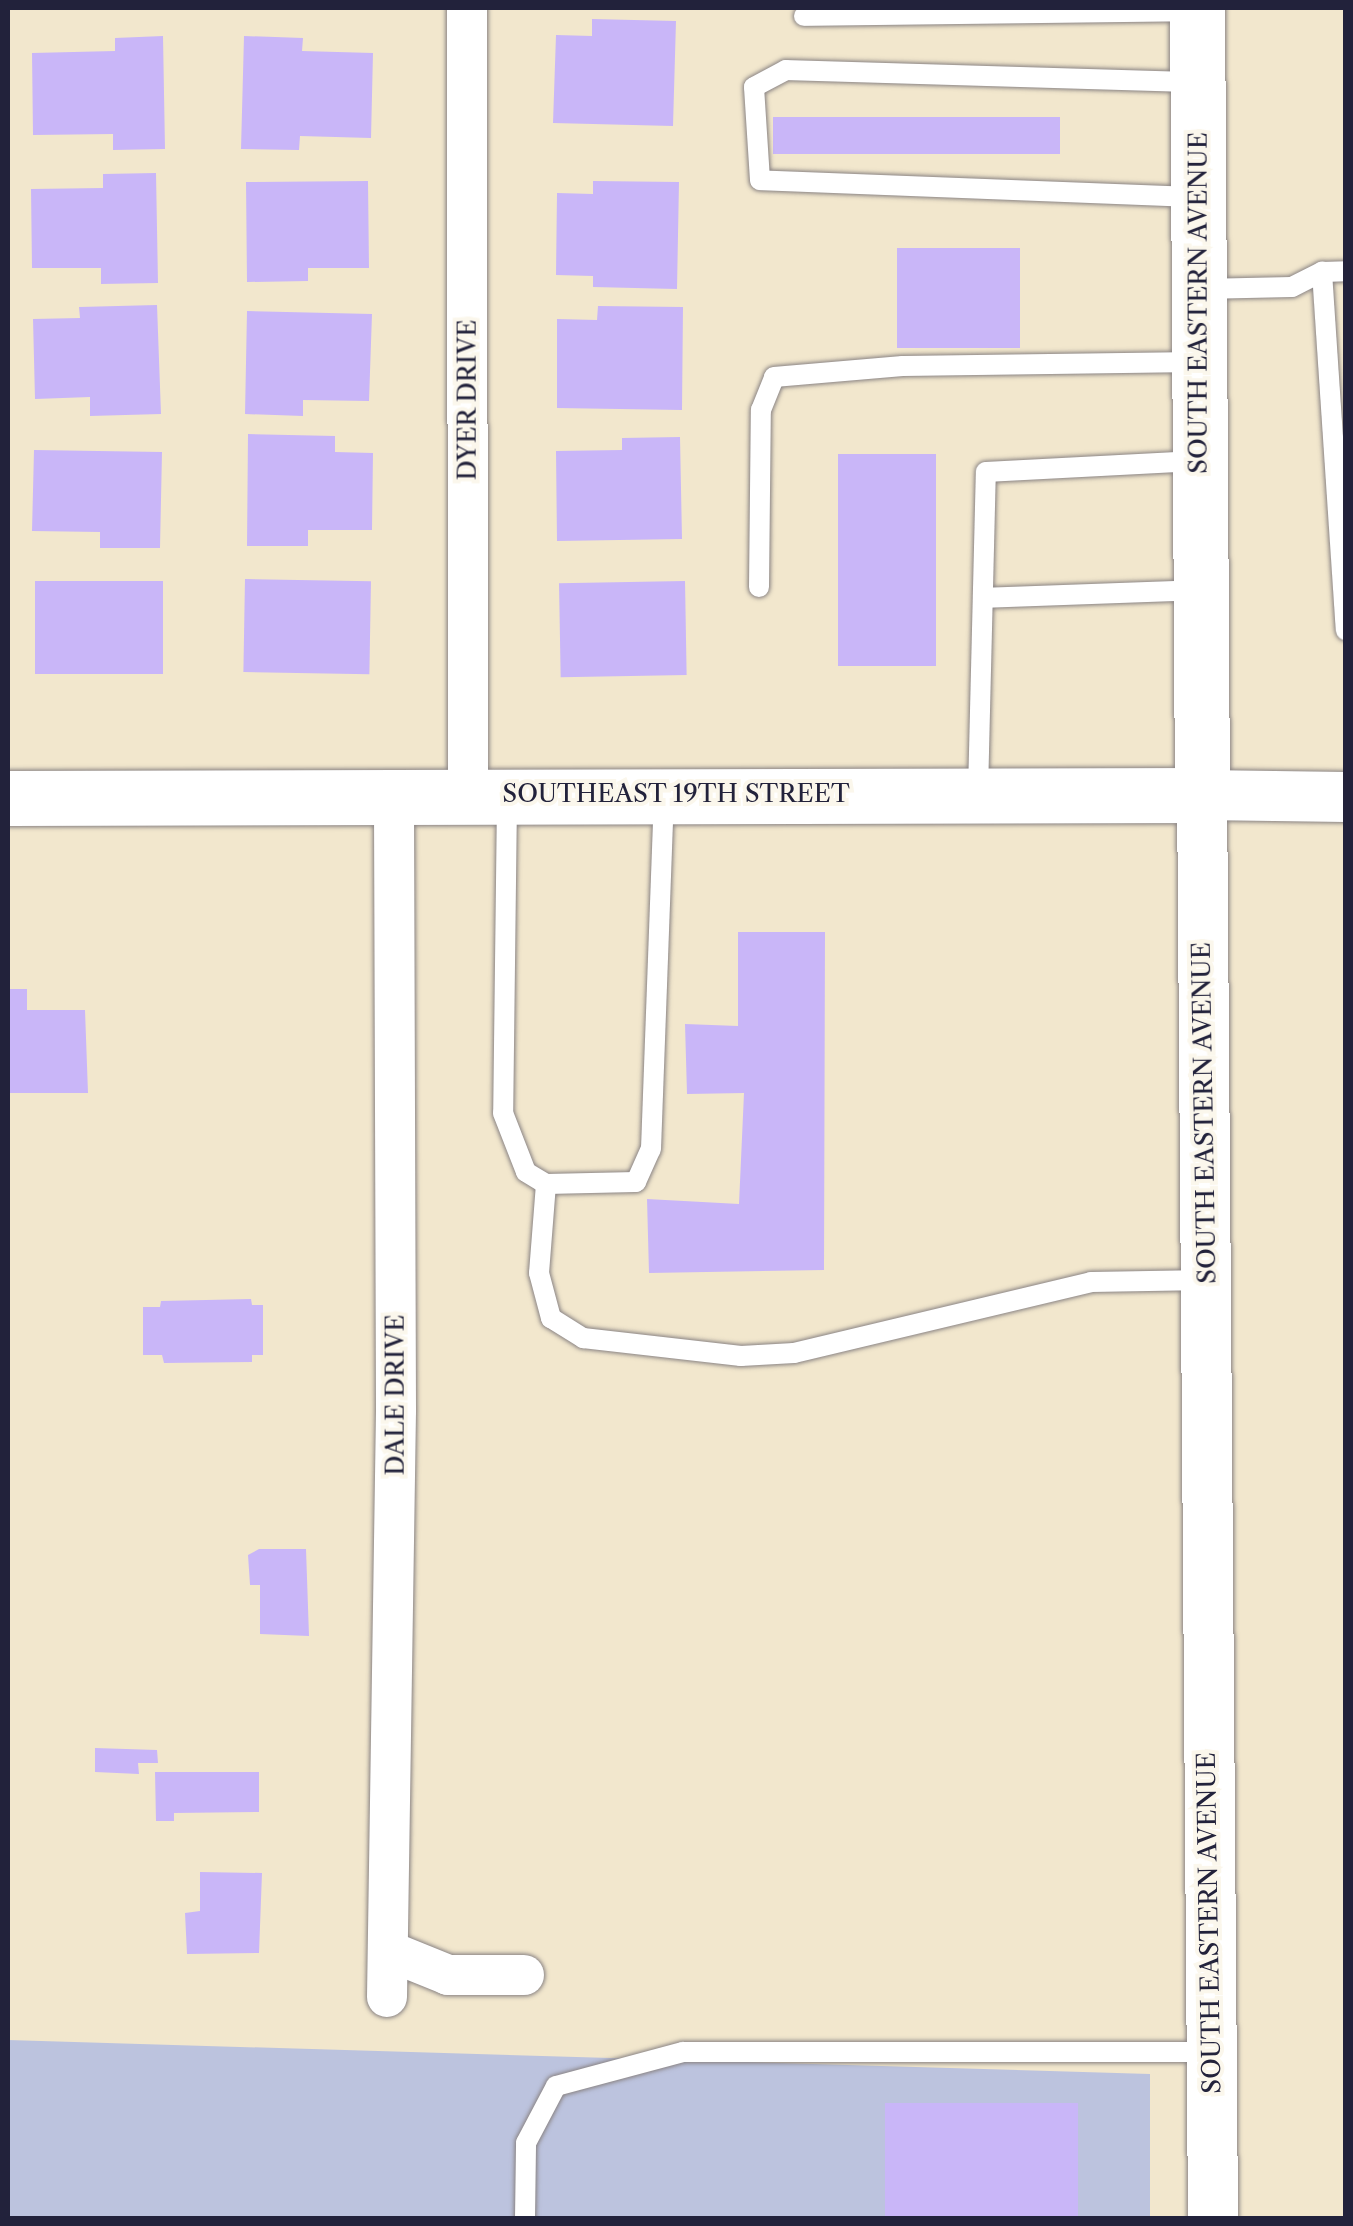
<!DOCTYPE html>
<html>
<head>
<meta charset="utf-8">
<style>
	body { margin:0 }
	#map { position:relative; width:1353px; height:2226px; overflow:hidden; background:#f2e7cd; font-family:"Libre Caslon Text",serif }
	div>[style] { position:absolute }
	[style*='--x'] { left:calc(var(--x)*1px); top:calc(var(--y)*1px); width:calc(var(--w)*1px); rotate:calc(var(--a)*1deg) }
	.industrial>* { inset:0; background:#bcc3de }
	.building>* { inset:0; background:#c9b6f8; transform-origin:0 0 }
	.roads { filter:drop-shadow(0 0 2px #8a8484) drop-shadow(0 0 2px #8a8484) }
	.service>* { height:20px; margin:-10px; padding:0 10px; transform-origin:10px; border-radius:10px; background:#fff }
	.minor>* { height:40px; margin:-20px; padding:0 20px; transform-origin:20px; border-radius:20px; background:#fff }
	.tertiary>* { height:50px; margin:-25px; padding:0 25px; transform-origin:25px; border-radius:25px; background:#fff }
	.secondary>* { height:55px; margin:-27.5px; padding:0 27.5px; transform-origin:27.5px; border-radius:27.5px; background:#fff }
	span { translate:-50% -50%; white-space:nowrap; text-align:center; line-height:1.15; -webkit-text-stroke:8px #fbf7ec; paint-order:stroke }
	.street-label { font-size:25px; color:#22223b }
	.frame { position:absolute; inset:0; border:10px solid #22223b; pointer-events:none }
</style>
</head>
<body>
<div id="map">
	<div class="industrial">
		<div style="clip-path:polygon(8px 2040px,1150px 2074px,1150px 2218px,8px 2218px)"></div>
	</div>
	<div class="building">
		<div style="clip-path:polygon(592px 19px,676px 21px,673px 126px,553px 123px,556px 35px,592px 36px)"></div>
		<div style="clip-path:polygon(163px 36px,165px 149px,113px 150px,113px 134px,33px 135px,32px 53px,115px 51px,115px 38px)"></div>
		<div style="clip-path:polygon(244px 36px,303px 38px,302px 51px,373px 53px,371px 138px,300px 136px,299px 150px,241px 149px)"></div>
		<div style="left:773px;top:117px;width:287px;height:37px"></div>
		<div style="clip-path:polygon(156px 173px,158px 283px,101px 284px,101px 268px,32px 268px,31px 189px,103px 188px,103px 174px)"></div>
		<div style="clip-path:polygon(368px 181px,369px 268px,308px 268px,308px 281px,247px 282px,246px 182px)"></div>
		<div style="clip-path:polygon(593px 181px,679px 182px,677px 289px,593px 287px,593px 276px,556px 275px,557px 193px,593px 194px)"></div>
		<div style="left:897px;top:248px;width:123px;height:100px"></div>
		<div style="clip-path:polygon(157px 305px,161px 414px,90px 416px,90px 397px,35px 399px,33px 319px,80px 318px,79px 307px)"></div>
		<div style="clip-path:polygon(598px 306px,683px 307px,682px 410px,557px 408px,557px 319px,597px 320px)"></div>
		<div style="clip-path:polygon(247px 311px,372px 314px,369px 401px,303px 400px,303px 416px,245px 414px)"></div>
		<div style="clip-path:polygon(248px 434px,335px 436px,335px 452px,373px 453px,372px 530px,308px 530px,308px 546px,247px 546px)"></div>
		<div style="clip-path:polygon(680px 437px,682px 539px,557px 541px,556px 451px,622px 450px,622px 438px)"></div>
		<div style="clip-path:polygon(34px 450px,162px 452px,160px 548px,100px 548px,100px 532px,32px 531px)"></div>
		<div style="left:838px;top:454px;width:98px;height:212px"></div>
		<div style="left:245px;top:579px;width:126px;height:93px;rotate:1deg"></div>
		<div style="left:35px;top:581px;width:128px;height:93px"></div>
		<div style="left:685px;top:581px;width:94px;height:126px;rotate:89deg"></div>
		<div style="clip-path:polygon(738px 932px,825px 932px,824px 1270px,649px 1273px,647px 1199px,739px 1204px,744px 1093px,687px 1094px,685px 1024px,738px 1026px)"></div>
		<div style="clip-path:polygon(8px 989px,27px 989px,27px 1010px,85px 1010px,88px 1093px,8px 1093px)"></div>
		<div style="clip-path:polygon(251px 1299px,252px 1305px,263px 1305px,263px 1355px,252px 1355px,252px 1362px,164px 1363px,162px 1355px,143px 1355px,143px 1307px,160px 1307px,161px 1301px)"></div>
		<div style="clip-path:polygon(259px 1549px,306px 1549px,309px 1636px,260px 1634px,260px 1585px,250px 1585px,248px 1555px)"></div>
		<div style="clip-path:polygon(95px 1748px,157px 1750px,158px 1763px,138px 1763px,139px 1774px,95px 1772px)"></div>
		<div style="clip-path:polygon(155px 1772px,259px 1772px,259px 1812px,174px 1813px,174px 1821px,156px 1821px)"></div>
		<div style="clip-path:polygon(200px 1872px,262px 1873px,259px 1953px,187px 1954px,185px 1913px,200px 1911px)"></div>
		<div style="left:885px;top:2103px;width:193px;height:115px"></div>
	</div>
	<div class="roads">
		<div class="service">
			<div style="--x:804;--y:16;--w:393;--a:-0.7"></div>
			<div style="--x:1196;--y:197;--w:436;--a:-177.8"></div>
			<div style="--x:760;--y:180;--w:93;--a:-93.7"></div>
			<div style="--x:754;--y:87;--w:36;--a:-28"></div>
			<div style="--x:786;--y:70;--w:410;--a:1.7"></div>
			<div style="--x:1322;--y:272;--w:359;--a:86.2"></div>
			<div style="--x:1201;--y:289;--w:91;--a:-1.3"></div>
			<div style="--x:1292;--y:287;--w:34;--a:-27"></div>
			<div style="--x:1322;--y:272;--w:24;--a:-2"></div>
			<div style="--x:759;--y:587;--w:177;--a:-89.4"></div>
			<div style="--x:761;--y:410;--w:35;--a:-68"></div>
			<div style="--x:774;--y:377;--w:129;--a:-4.9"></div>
			<div style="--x:903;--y:366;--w:294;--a:-0.8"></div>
			<div style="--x:983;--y:598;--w:217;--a:-2.1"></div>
			<div style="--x:978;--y:793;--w:321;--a:-88.6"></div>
			<div style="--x:986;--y:472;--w:210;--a:-3"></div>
			<div style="--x:507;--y:800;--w:313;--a:90.7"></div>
			<div style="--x:503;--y:1113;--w:63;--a:68.7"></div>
			<div style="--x:526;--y:1172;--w:23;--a:31"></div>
			<div style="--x:546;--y:1184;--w:90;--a:-1.3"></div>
			<div style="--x:636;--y:1182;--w:36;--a:-66"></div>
			<div style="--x:651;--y:1149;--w:351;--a:-87.9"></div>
			<div style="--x:546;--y:1184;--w:89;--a:94.5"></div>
			<div style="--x:539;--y:1273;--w:47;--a:75.1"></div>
			<div style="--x:551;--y:1318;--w:38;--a:32"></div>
			<div style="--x:583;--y:1338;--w:159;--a:6.5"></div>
			<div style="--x:741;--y:1356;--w:53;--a:-3.2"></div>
			<div style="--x:794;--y:1353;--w:305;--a:-13.4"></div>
			<div style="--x:1091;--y:1282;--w:116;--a:-1"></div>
			<div style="--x:525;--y:2218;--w:75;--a:-89.2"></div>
			<div style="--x:526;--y:2143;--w:64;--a:-62.2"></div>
			<div style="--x:556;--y:2086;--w:131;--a:-15"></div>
			<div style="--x:683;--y:2052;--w:529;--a:0"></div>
		</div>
		<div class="minor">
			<div style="--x:467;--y:8;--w:785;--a:89.93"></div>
			<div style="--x:389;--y:1951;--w:64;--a:22.1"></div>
			<div style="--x:448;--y:1975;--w:76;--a:0"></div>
			<div style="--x:387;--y:1997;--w:587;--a:-89.12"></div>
			<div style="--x:396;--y:1410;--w:617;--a:-90.19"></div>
		</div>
		<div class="tertiary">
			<div style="--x:1213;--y:2218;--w:1423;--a:-90.44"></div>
			<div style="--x:1202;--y:795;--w:144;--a:0.8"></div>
		</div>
		<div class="secondary">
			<div style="--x:8;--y:798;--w:1194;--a:-0.14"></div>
			<div style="--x:1202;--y:795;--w:787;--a:-90.36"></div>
		</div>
	</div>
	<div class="street-label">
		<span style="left:1199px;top:303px;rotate:-90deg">SOUTH EASTERN AVENUE</span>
		<span style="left:468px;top:400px;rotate:-90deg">DYER DRIVE</span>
		<span style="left:676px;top:794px">SOUTHEAST 19TH STREET</span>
		<span style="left:1205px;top:1113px;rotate:-91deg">SOUTH EASTERN AVENUE</span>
		<span style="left:396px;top:1395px;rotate:-90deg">DALE DRIVE</span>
		<span style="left:1210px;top:1923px;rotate:-91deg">SOUTH EASTERN AVENUE</span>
	</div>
	<div class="frame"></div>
</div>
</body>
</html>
